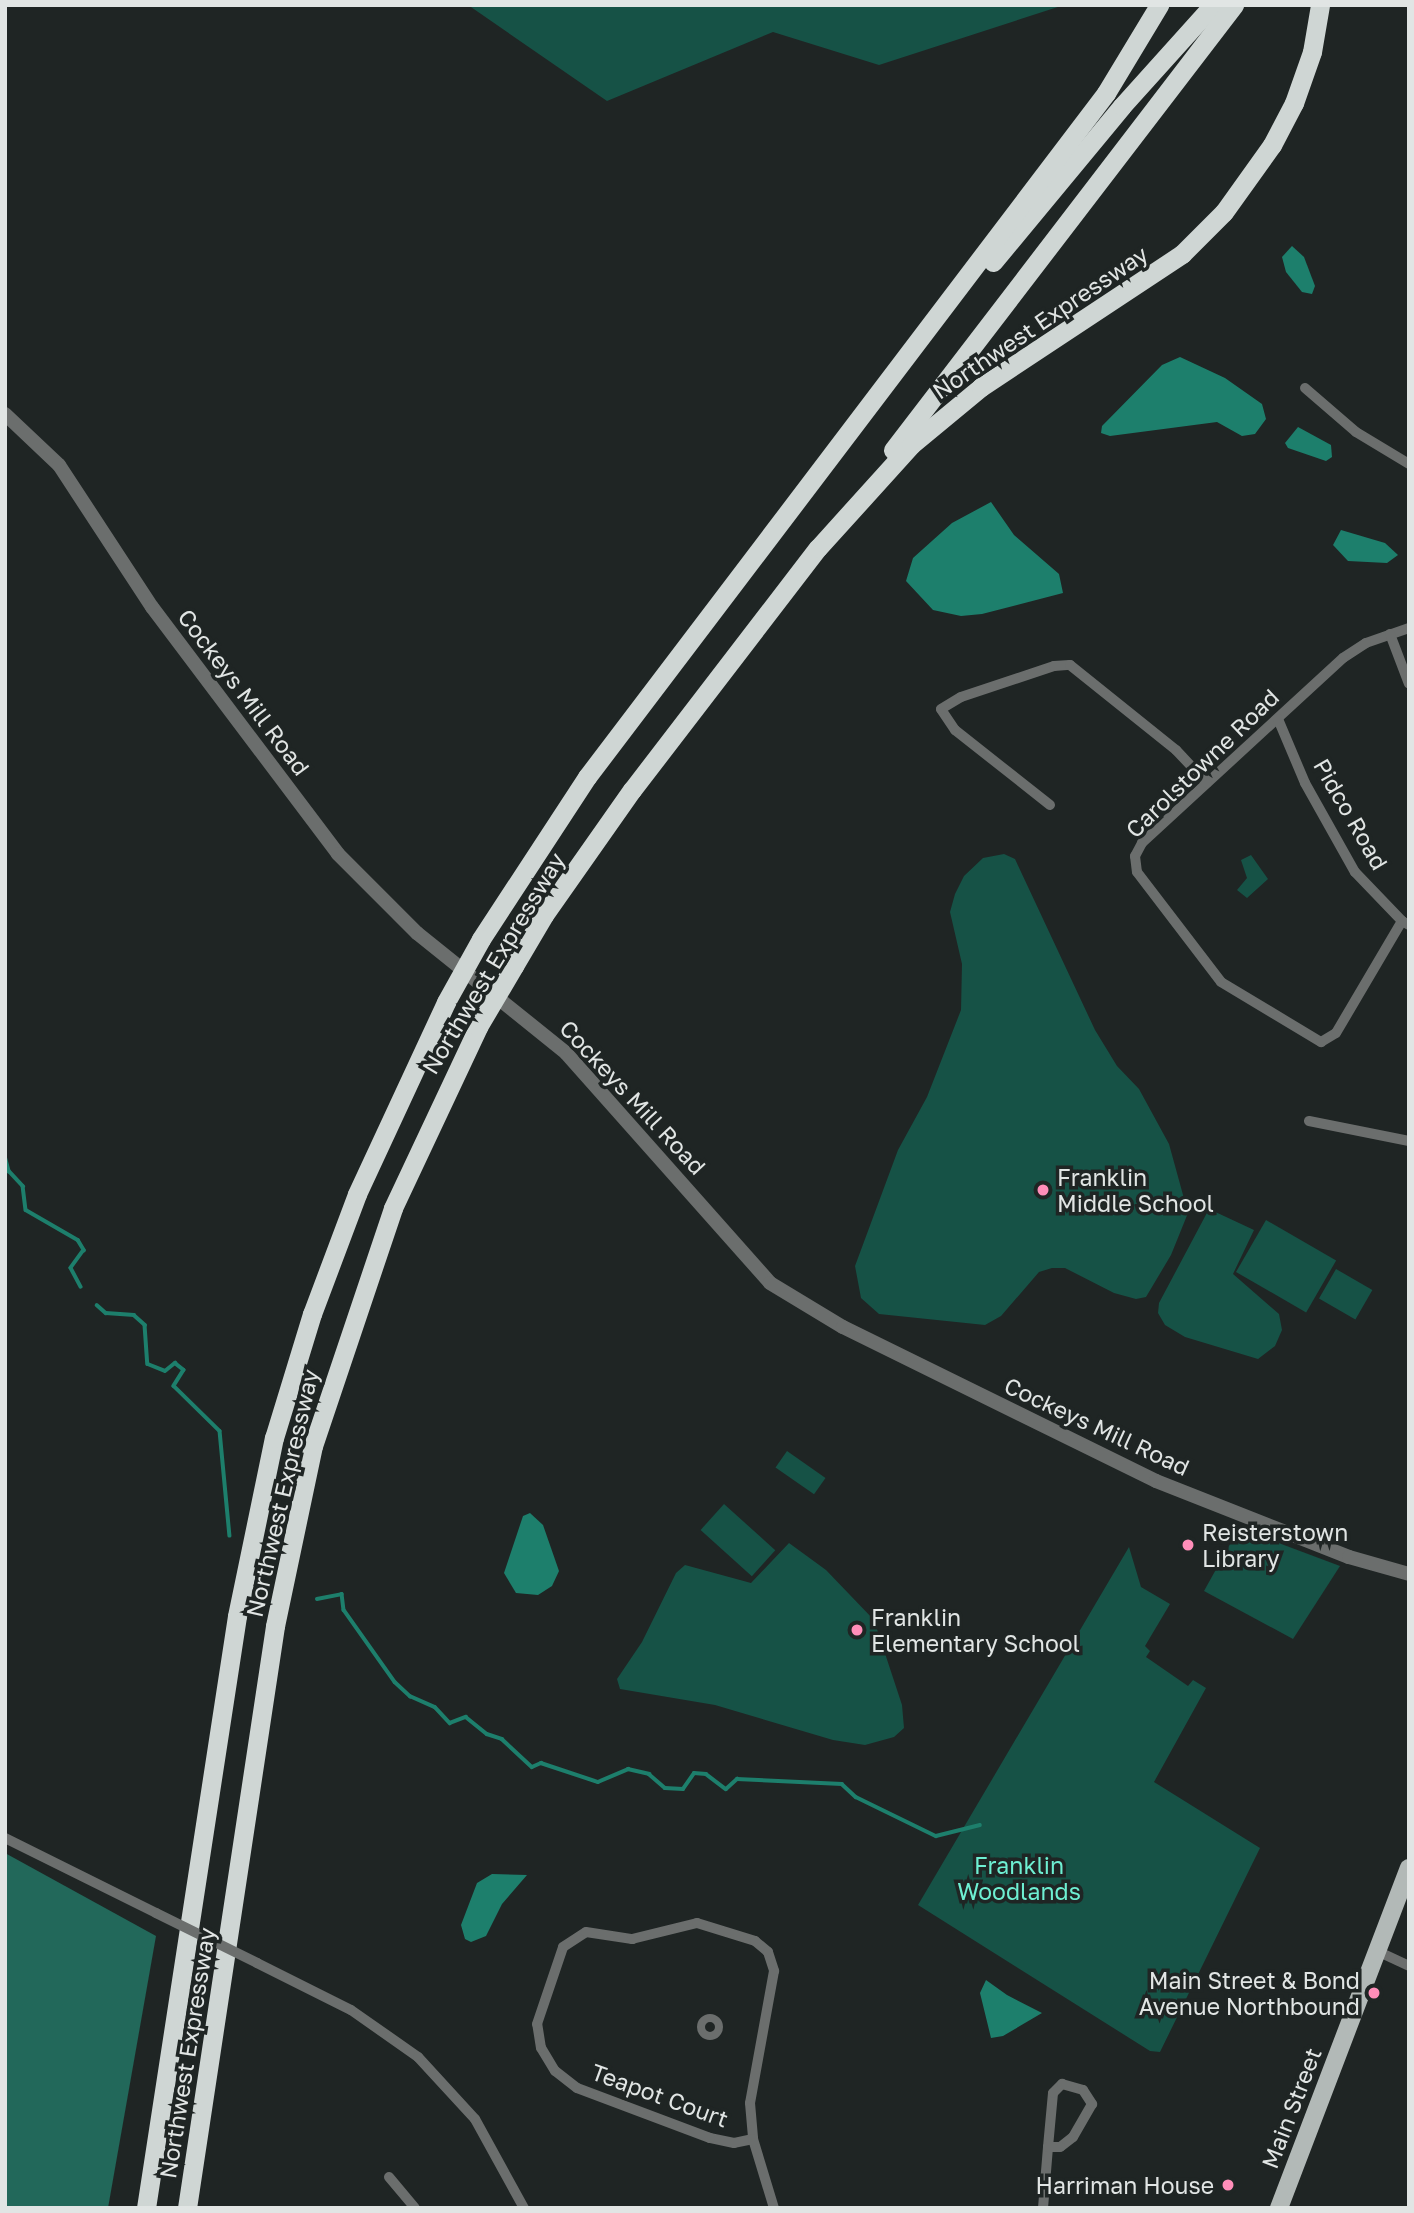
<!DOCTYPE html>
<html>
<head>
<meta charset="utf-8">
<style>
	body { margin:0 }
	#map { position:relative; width:1414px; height:2213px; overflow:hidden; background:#1f2524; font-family:"Golos Text",sans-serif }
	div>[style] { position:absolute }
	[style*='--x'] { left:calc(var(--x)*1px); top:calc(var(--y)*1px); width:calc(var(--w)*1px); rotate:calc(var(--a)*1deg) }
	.green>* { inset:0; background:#165246; transform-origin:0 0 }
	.forest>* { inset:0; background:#22685a }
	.water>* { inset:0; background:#1d7f6c }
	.stream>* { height:3.5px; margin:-1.75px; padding:0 1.75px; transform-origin:1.75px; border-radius:1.75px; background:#1d7f6c }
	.pedestrian>* { height:8px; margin:-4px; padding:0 4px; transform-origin:4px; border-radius:4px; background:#6b6e6d }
	.pedestrian>.ring { margin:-4px; padding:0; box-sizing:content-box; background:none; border:8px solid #6b6e6d; border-radius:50% }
	.minor>* { height:10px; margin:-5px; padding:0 5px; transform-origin:5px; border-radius:5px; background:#6b6e6d }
	.tertiary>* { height:14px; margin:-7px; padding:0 7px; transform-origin:7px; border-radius:7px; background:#6b6e6d }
	.primary>* { height:18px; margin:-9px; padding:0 9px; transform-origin:9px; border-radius:9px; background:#b2b9b7 }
	.motorway>* { height:19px; margin:-9.5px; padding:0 9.5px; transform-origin:9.5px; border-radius:9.5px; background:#cfd6d4 }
	.minor-bridge>* { height:10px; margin:-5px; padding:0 5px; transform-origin:5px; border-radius:5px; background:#6b6e6d }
	.motorway-bridge>* { height:19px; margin:-9.5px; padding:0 9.5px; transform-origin:9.5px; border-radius:9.5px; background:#cfd6d4 }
	.dots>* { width:19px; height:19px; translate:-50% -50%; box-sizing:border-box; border:4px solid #1f2524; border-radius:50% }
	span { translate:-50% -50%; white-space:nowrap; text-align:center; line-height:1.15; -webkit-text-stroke:7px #1f2524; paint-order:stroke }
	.street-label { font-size:23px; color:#e1e5e4 }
	.poi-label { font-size:23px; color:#e1e5e4 }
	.left { translate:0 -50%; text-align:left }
	.right { translate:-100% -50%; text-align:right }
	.park-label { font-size:23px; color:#6eefd2 }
	.frame { position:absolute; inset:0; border:7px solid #e1e5e4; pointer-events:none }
</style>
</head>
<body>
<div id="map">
	<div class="green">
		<div style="clip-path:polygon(468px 5px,1064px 5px,879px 65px,773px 32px,607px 101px)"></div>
		<div style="clip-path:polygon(1004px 854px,1015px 859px,1095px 1030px,1117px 1066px,1139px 1089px,1169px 1144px,1188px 1213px,1171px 1255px,1146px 1297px,1136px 1299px,1114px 1293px,1065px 1268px,1052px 1268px,1039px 1272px,1001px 1316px,985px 1325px,879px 1314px,861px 1298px,855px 1266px,898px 1150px,927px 1097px,961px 1010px,962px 964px,950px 912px,955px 894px,964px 876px,983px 858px)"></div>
		<div style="clip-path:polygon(1251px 855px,1268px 879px,1247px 898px,1237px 890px,1247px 878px,1241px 860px)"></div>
		<div style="clip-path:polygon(1209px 1209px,1254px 1230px,1233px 1274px,1279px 1314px,1282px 1330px,1275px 1346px,1258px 1359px,1185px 1337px,1165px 1325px,1158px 1313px,1159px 1303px)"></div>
		<div style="left:1266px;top:1220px;width:81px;height:60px;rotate:30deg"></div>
		<div style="left:1336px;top:1269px;width:42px;height:34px;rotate:30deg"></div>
		<div style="left:787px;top:1451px;width:47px;height:20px;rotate:35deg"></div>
		<div style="left:724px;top:1504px;width:69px;height:35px;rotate:42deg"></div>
		<div style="clip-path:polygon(1239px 1528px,1340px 1566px,1293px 1639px,1204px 1591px)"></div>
		<div style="clip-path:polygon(789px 1543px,826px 1570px,874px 1620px,902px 1705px,904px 1728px,894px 1737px,865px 1745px,833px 1740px,715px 1705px,620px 1689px,617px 1679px,642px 1642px,676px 1573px,685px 1565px,751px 1583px)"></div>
		<div style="clip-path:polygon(1129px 1547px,1141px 1587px,1170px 1604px,1145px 1646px,1150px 1651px,1146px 1657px,1188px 1686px,1193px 1680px,1206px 1688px,1154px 1782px,1260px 1848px,1160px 2052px,1150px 2051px,918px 1905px)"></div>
	</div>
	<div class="forest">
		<div style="clip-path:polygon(5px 1853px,156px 1936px,108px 2208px,5px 2208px)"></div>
	</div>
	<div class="water">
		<div style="clip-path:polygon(1292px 246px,1304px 257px,1315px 286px,1312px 294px,1302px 292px,1286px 272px,1282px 257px)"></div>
		<div style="clip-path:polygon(1180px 357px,1225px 378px,1262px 404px,1266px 419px,1255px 434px,1242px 436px,1217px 422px,1110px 436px,1101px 433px,1102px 426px,1162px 365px)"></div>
		<div style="clip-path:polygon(1298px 427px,1331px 445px,1332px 457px,1326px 461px,1288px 448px,1285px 443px)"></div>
		<div style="clip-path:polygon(991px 502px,1014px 535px,1059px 574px,1063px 593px,982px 614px,961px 616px,933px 610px,906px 581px,913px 558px,952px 523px)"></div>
		<div style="clip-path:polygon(1341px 530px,1385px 543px,1398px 555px,1387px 563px,1348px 561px,1333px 545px)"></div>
		<div style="clip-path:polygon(530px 1513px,543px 1525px,559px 1571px,552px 1586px,538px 1595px,516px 1593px,504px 1573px,523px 1516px)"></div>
		<div style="clip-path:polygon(492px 1874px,527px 1875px,502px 1904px,486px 1936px,471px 1942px,465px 1939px,461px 1925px,477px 1883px)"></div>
		<div style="clip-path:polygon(986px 1980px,1007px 1995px,1042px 2013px,1003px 2036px,991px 2038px,980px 1993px)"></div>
	</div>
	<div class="stream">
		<div style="--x:5;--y:1156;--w:16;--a:75"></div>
		<div style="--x:9;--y:1171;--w:21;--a:47"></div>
		<div style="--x:23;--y:1186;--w:24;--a:83"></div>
		<div style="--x:26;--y:1210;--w:60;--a:30"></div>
		<div style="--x:78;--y:1240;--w:12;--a:59"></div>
		<div style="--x:84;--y:1250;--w:22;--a:126"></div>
		<div style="--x:71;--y:1268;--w:21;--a:62"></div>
		<div style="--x:97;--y:1305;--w:12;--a:42"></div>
		<div style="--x:106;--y:1313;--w:28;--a:4"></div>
		<div style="--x:134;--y:1315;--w:15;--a:42"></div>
		<div style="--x:145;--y:1325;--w:39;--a:86"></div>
		<div style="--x:148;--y:1364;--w:18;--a:22"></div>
		<div style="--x:165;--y:1371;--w:13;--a:-39"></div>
		<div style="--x:175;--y:1363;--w:11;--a:38"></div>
		<div style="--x:184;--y:1370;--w:19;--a:122"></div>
		<div style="--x:174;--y:1386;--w:64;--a:44.4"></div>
		<div style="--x:220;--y:1431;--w:105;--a:84.6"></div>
		<div style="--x:317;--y:1599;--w:25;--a:-11"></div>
		<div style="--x:342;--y:1594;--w:16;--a:83"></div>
		<div style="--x:344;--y:1610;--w:88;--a:54.7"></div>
		<div style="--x:395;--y:1682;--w:21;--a:43"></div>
		<div style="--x:410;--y:1696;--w:27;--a:24"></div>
		<div style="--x:435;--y:1707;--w:22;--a:47"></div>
		<div style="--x:450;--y:1723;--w:17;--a:-21"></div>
		<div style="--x:466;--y:1717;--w:27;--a:39"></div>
		<div style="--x:487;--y:1734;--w:16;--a:18"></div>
		<div style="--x:502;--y:1739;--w:41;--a:43"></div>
		<div style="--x:532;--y:1767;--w:10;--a:-24"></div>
		<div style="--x:541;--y:1763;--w:60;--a:18.4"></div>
		<div style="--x:598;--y:1782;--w:33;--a:-23"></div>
		<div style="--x:628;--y:1769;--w:22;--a:13"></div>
		<div style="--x:649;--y:1774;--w:21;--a:41"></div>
		<div style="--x:665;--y:1788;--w:18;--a:3"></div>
		<div style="--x:683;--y:1789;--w:19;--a:-55"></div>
		<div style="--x:694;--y:1773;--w:12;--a:5"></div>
		<div style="--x:706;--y:1774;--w:25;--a:37"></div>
		<div style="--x:726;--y:1789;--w:15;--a:-42"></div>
		<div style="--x:737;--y:1779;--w:105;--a:2.7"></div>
		<div style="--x:842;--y:1784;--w:19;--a:43"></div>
		<div style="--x:856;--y:1797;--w:89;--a:26"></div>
		<div style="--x:936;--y:1836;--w:45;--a:-14"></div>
	</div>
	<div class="pedestrian">
		<div class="ring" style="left:701px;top:2018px;width:10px;height:10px"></div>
	</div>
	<div class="minor">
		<div style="--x:1305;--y:388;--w:67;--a:40.8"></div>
		<div style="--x:1356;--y:432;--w:62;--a:31.1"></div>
		<div style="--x:1409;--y:628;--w:46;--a:160.8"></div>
		<div style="--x:1366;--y:643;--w:27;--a:147"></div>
		<div style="--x:1343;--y:658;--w:273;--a:137.4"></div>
		<div style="--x:1142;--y:843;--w:15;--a:118"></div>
		<div style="--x:1135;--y:856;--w:16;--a:83"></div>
		<div style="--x:1137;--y:872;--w:138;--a:52.6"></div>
		<div style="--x:1221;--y:982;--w:117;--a:31"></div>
		<div style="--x:1321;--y:1042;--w:17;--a:-31"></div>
		<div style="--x:1336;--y:1033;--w:130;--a:-59.5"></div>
		<div style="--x:1402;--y:921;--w:8;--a:30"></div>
		<div style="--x:1390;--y:634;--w:53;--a:69.2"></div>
		<div style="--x:1278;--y:719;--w:69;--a:67.1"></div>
		<div style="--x:1305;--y:783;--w:102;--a:60.7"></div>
		<div style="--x:1355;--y:872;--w:68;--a:46.2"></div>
		<div style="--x:1050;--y:805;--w:121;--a:-141.7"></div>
		<div style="--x:955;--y:730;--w:25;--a:-124"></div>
		<div style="--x:941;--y:709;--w:23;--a:-31"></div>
		<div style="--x:961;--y:697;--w:98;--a:-18.4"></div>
		<div style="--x:1054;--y:666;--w:16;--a:-4"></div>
		<div style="--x:1070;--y:665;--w:136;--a:38.7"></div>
		<div style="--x:1176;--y:750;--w:45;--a:46.8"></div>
		<div style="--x:1309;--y:1121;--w:102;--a:11.3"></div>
		<div style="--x:5;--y:1838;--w:169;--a:26.4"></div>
		<div style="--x:1377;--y:1951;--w:35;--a:25"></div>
		<div style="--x:257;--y:1963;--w:105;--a:26.6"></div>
		<div style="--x:351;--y:2010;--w:82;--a:35"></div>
		<div style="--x:418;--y:2057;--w:84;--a:47.4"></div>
		<div style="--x:475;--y:2119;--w:102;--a:61.2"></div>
		<div style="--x:753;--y:2139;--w:19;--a:168"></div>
		<div style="--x:734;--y:2143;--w:25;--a:-168"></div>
		<div style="--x:710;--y:2138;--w:142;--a:-159.4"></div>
		<div style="--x:577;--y:2088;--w:28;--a:-142"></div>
		<div style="--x:555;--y:2071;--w:27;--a:-121"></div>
		<div style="--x:541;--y:2048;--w:24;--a:-99"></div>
		<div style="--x:537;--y:2024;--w:81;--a:-71.3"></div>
		<div style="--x:563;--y:1947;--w:27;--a:-33"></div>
		<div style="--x:586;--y:1932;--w:47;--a:8.7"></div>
		<div style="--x:632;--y:1939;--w:67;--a:-13.8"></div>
		<div style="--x:697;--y:1923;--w:61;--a:17.2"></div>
		<div style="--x:755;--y:1941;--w:17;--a:40"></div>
		<div style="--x:768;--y:1952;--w:20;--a:72"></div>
		<div style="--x:774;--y:1971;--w:134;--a:100.3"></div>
		<div style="--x:750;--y:2103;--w:36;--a:85"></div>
		<div style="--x:753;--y:2139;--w:72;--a:73.1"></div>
		<div style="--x:389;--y:2177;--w:40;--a:50"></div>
		<div style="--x:1043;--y:2208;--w:61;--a:-85.3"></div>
		<div style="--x:1048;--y:2147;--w:54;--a:-84.7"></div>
		<div style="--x:1053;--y:2093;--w:13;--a:-45"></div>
		<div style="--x:1062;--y:2084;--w:22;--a:16"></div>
		<div style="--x:1083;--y:2090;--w:17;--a:57"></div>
		<div style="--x:1092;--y:2104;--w:38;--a:120"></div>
		<div style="--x:1073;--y:2137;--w:16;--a:142"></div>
		<div style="--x:1060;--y:2147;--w:12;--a:180"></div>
	</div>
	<div class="tertiary">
		<div style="--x:5;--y:414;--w:74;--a:43.4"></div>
		<div style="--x:59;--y:465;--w:170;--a:56.8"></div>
		<div style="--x:152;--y:607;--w:309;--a:53"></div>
		<div style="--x:338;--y:854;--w:112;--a:45"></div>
		<div style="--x:417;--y:933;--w:191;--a:38.8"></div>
		<div style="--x:566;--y:1053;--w:307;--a:48.4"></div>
		<div style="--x:770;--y:1283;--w:85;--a:31.1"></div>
		<div style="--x:843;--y:1327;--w:349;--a:26.2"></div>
		<div style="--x:1156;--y:1481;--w:207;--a:21.5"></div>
		<div style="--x:1349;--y:1557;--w:62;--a:15.8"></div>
	</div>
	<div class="primary">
		<div style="--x:1279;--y:2208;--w:364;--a:-69.1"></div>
	</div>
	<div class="motorway">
		<div style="--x:993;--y:262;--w:202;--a:-50.4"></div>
		<div style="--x:1122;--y:106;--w:136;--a:-48"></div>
		<div style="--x:893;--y:450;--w:561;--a:-52.54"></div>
		<div style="--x:481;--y:939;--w:194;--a:-56.8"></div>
		<div style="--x:587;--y:777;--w:859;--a:-52.81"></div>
		<div style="--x:1106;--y:93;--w:103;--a:-58.9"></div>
		<div style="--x:514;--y:966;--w:59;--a:-59.5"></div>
		<div style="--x:544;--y:915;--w:153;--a:-54.9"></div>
		<div style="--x:632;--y:790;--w:305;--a:-52.5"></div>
		<div style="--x:818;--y:548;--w:139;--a:-47.9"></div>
		<div style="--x:911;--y:445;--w:91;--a:-39.6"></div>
		<div style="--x:981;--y:387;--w:241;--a:-33.5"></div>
		<div style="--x:1182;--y:254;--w:59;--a:-45"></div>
		<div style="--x:1224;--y:212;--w:82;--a:-54.4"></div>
		<div style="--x:1272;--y:145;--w:47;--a:-62.4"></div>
		<div style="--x:1294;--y:103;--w:54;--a:-70.6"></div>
		<div style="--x:1312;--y:52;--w:48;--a:-80.3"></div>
		<div style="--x:146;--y:2208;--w:599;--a:-81.26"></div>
		<div style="--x:237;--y:1616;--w:182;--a:-78.3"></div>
		<div style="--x:274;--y:1438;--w:130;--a:-73"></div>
		<div style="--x:312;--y:1314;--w:128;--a:-69.4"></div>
		<div style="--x:357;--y:1194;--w:212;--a:-65.1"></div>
		<div style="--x:187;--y:2208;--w:589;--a:-81.4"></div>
		<div style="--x:275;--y:1626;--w:184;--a:-78.1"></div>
		<div style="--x:313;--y:1446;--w:251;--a:-71.4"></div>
		<div style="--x:393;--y:1208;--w:200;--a:-64.8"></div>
	</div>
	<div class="minor-bridge">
		<div style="--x:156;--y:1913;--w:113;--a:26.3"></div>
	</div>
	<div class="motorway-bridge">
		<div style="--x:446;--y:1002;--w:72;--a:-60.9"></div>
		<div style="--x:478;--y:1027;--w:71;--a:-59.5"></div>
	</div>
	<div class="dots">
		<div style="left:1043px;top:1190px;background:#ff8eb9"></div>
		<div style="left:1188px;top:1545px;background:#ff8eb9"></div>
		<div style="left:857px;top:1630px;background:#ff8eb9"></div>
		<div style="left:1374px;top:1993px;background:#ff8eb9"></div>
		<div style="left:1228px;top:2185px;background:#ff8eb9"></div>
	</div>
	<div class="street-label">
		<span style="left:1040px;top:322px;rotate:-34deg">Northwest Expressway</span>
		<span style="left:244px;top:692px;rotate:53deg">Cockeys Mill Road</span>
		<span style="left:1202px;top:763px;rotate:-44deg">Carolstowne Road</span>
		<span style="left:1351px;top:814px;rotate:60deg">Pidco Road</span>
		<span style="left:493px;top:963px;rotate:-59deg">Northwest Expressway</span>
		<span style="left:633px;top:1097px;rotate:47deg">Cockeys Mill Road</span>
		<span style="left:1097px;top:1426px;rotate:25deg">Cockeys Mill Road</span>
		<span style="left:282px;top:1493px;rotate:-77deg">Northwest Expressway</span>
		<span style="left:187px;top:2053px;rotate:-81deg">Northwest Expressway</span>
		<span style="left:660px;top:2095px;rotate:20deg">Teapot Court</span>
		<span style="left:1291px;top:2108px;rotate:-69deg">Main Street</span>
	</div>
	<div class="poi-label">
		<span class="left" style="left:1057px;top:1190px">Franklin<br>Middle School</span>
		<span class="left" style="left:1202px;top:1545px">Reisterstown<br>Library</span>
		<span class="left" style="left:871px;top:1630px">Franklin<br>Elementary School</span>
		<span class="right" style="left:1360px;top:1993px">Main Street &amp; Bond<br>Avenue Northbound</span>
		<span class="right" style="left:1214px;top:2185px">Harriman House</span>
	</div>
	<div class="park-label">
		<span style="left:1019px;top:1878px">Franklin<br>Woodlands</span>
	</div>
	<div class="frame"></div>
</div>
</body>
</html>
